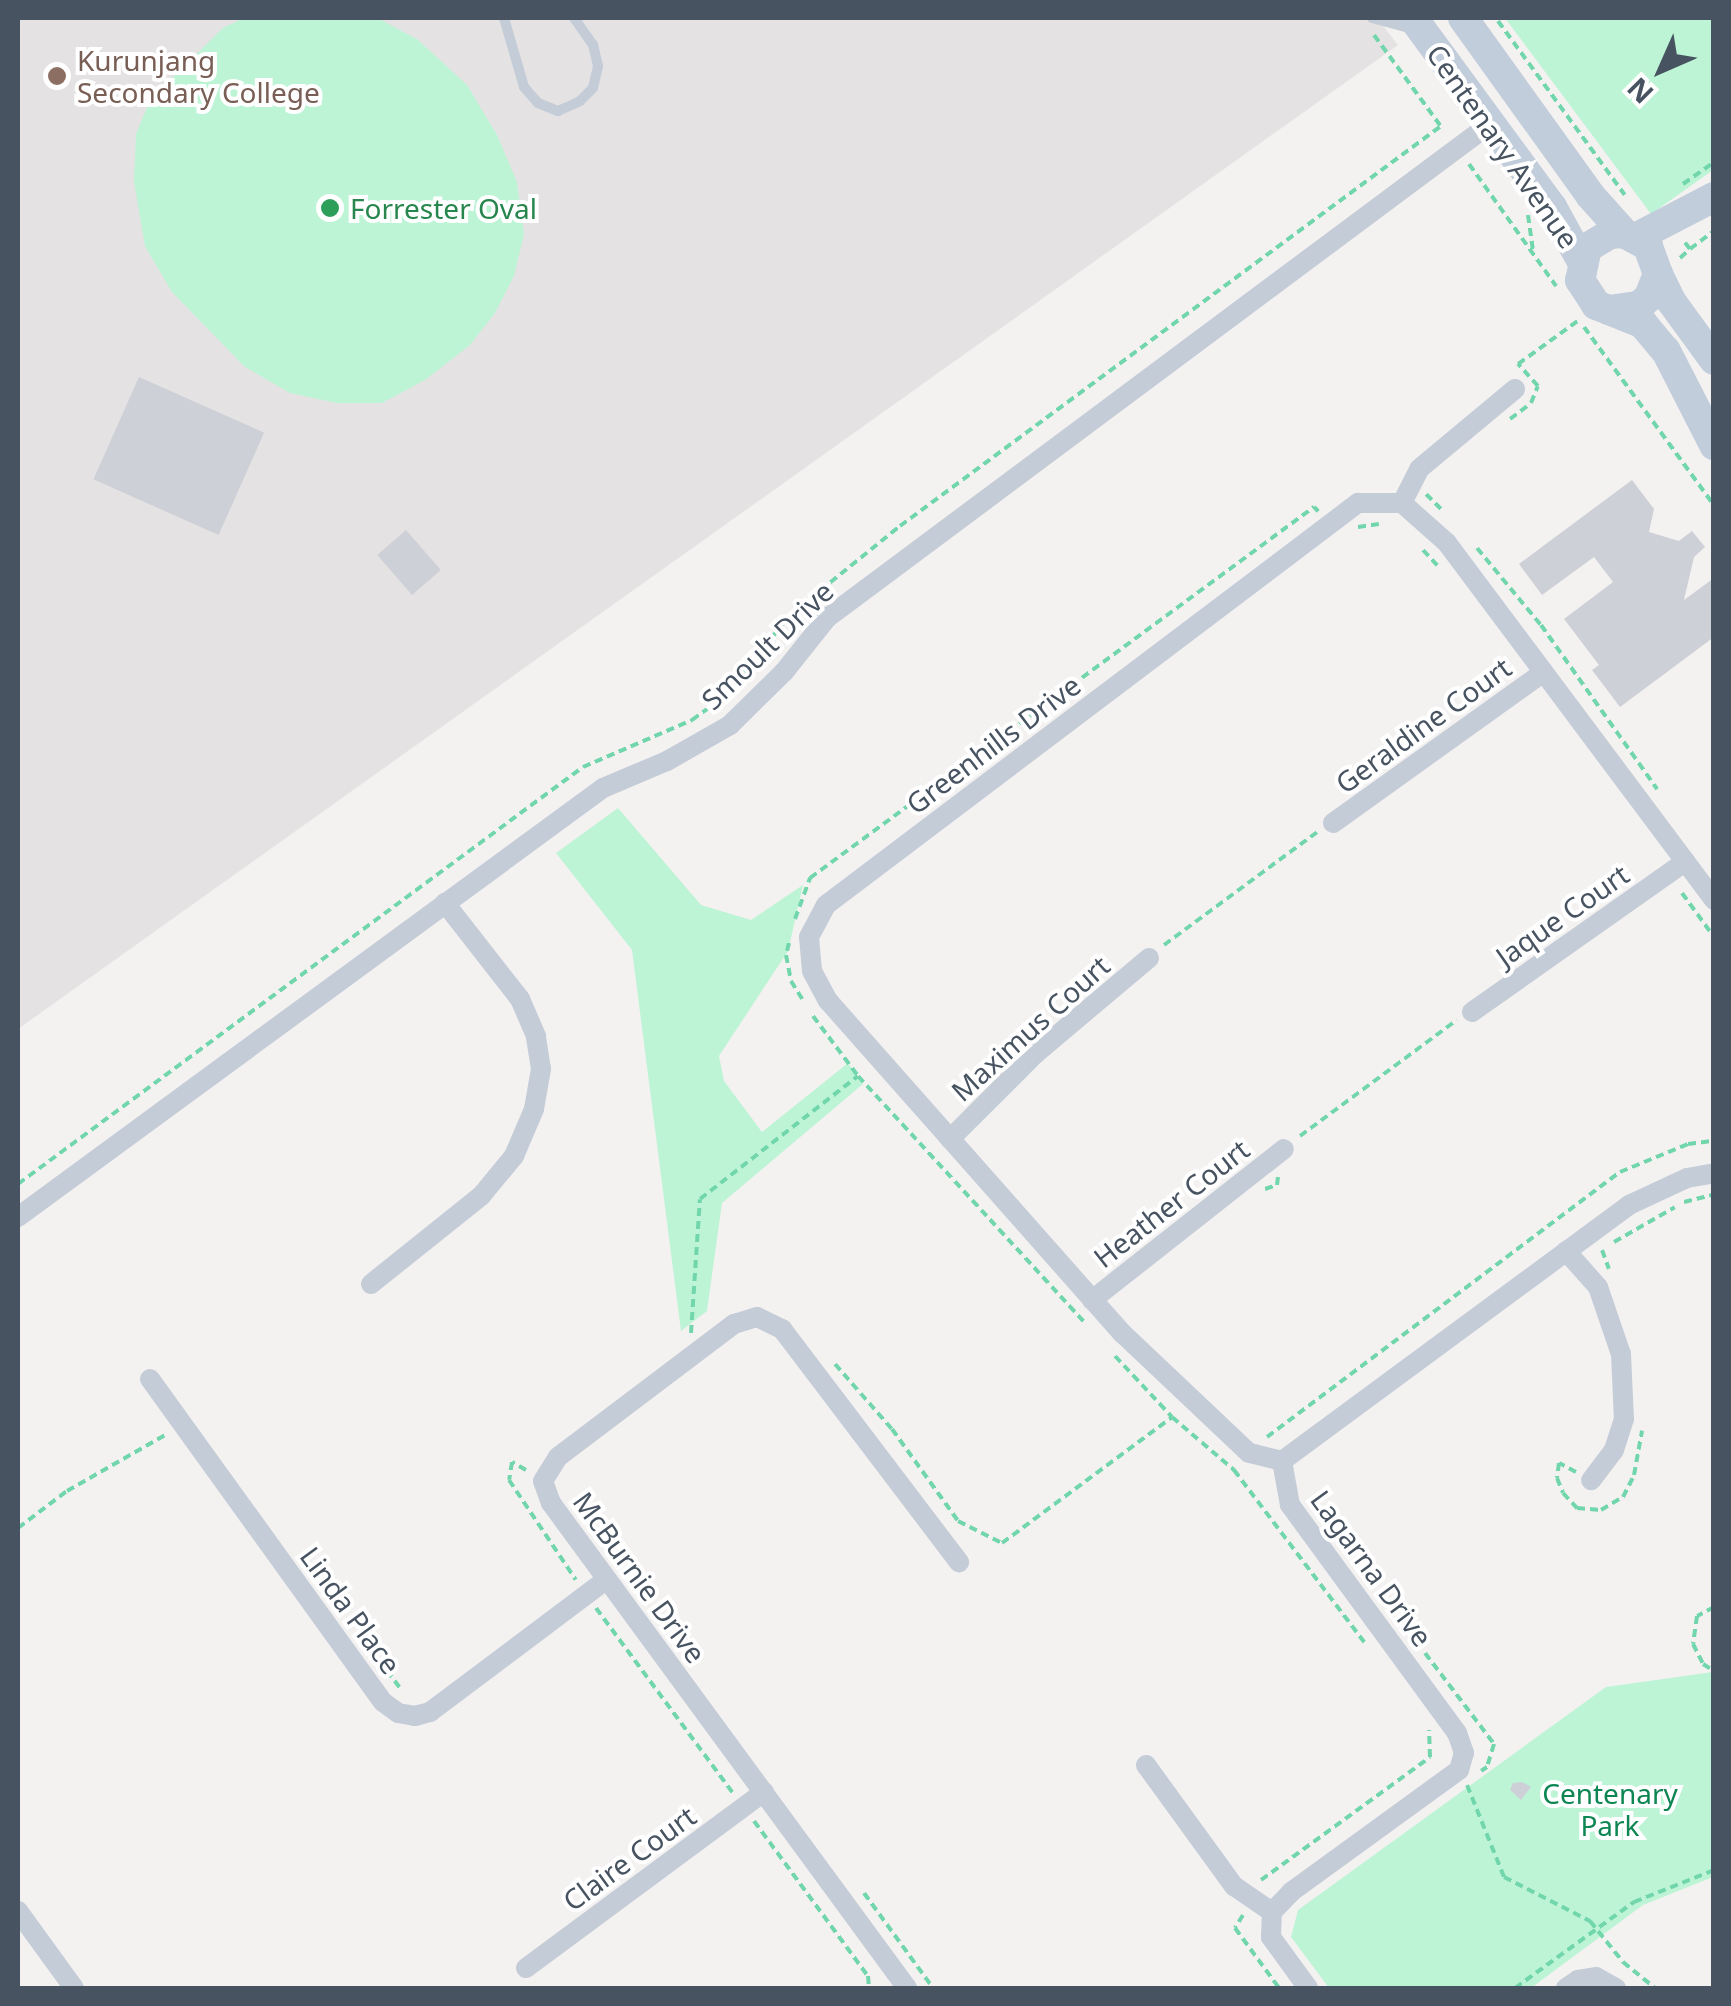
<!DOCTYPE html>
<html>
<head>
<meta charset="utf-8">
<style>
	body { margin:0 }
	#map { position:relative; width:1731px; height:2006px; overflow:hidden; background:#f4f1f1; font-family:"Noto Sans",sans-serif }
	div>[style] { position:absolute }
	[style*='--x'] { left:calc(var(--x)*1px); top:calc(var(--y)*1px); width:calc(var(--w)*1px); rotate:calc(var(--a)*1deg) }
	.education>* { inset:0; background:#e5e2e3 }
	.green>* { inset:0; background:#bdf4d6 }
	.building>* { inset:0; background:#cdd0d6; transform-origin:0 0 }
	.path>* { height:4px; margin-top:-2px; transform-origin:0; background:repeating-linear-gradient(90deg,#71d6ab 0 8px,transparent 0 13px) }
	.lane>* { height:10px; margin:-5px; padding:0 5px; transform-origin:5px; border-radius:5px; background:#c4ccd7 }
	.street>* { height:20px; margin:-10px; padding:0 10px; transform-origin:10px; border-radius:10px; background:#c4ccd7 }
	.secondary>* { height:30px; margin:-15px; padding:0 15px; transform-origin:15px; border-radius:15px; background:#c2cddb }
	.dots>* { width:28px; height:28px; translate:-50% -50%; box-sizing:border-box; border:5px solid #fff; border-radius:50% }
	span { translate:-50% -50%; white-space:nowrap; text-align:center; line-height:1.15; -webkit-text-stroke:8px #fff; paint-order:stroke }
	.education-label { font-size:28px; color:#785e54 }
	.left { translate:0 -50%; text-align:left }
	.street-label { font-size:28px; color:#475361 }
	.leisure-label { font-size:28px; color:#27864d }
	.park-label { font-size:28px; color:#0e8653 }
	.frame { position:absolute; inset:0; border:20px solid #475361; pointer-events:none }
	.north { position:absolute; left:1611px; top:20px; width:100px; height:100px; -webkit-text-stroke:8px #fff; paint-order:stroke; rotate:225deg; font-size:28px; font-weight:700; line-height:40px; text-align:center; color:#475361 }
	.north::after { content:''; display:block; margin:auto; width:35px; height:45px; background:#475361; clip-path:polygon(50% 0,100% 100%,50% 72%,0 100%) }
</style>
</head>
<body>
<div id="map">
	<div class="education">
		<div style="clip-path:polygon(18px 18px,1377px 18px,1398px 45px,18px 1029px)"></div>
	</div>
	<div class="green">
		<div style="clip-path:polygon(244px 18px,377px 18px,417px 39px,467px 85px,497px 135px,517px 182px,524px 234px,514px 276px,495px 313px,470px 345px,425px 380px,382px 403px,337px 403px,290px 393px,245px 367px,172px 292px,145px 246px,134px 182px,136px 134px,150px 100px,223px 28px)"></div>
		<div style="clip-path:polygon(1505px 18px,1713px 18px,1713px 170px,1651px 214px)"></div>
		<div style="clip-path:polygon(618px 808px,701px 905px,751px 920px,803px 885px,788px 951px,719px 1056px,724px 1081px,762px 1132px,848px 1063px,863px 1084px,722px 1203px,707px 1311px,681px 1331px,632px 950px,556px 853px)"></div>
		<div style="clip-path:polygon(1713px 1672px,1713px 1877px,1643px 1905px,1531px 1988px,1329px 1988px,1291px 1937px,1298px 1910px,1606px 1687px)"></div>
	</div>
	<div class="building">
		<div style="left:139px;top:377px;width:137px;height:112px;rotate:24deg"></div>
		<div style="clip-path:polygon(1632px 480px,1654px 509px,1649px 532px,1679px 541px,1692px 531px,1705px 547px,1694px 557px,1684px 600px,1714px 578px,1714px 637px,1620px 707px,1592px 670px,1599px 665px,1564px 619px,1613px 582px,1594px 557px,1542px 595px,1519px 564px)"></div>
		<div style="left:406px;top:530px;width:53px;height:38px;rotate:49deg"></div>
		<div style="clip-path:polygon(1522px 1782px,1531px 1787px,1521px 1800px,1510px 1790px,1513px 1783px)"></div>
	</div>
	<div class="path">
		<div style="--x:1498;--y:21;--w:215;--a:53.9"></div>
		<div style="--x:1374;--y:35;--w:115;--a:53.8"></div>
		<div style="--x:1469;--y:164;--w:150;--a:54.5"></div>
		<div style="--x:1683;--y:184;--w:38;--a:-35"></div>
		<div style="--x:1528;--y:215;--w:35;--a:82"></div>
		<div style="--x:1690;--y:249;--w:30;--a:-37"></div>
		<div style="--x:1680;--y:258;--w:13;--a:-42"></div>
		<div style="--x:1690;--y:249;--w:11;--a:-128"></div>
		<div style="--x:1584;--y:327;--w:220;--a:53.9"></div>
		<div style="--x:1510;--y:419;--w:26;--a:-37"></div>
		<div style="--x:1531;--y:403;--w:18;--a:-68"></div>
		<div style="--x:1538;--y:386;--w:30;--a:-132"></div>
		<div style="--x:1518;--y:364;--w:75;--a:-35.8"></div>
		<div style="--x:1426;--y:494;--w:25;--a:45"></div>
		<div style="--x:1358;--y:527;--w:21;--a:-8"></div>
		<div style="--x:1477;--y:548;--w:100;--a:50.3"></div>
		<div style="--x:1541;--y:625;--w:201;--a:54.7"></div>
		<div style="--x:1423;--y:550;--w:21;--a:47"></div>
		<div style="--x:1682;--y:893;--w:54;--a:54"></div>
		<div style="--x:795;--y:919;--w:44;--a:-69.9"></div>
		<div style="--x:810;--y:878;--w:626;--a:-36.36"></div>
		<div style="--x:1314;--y:507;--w:6;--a:45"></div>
		<div style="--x:789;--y:943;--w:12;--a:104"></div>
		<div style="--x:786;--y:955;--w:26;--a:79"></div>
		<div style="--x:791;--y:981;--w:26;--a:58"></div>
		<div style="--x:1164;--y:945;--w:190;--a:-36.4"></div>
		<div style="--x:813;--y:1016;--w:75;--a:53.1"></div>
		<div style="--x:1300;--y:1136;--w:195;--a:-36.5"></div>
		<div style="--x:18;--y:1184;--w:702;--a:-36.43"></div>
		<div style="--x:583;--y:767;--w:119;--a:-23.3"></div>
		<div style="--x:692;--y:720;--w:41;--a:-36"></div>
		<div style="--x:725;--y:696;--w:104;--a:-51.3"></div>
		<div style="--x:790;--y:615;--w:141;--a:-39"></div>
		<div style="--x:900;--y:526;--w:673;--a:-36.48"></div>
		<div style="--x:1265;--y:1189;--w:13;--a:-18"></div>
		<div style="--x:1277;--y:1185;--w:8;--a:-83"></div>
		<div style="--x:1684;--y:1202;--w:30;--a:-14"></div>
		<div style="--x:1614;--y:1242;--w:70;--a:-29.8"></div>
		<div style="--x:1602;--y:1250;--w:20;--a:70"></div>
		<div style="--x:691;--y:1333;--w:134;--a:-86.2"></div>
		<div style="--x:700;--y:1199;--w:200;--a:-37.9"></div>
		<div style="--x:858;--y:1076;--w:335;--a:47.4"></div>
		<div style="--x:1115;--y:1356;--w:83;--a:46.9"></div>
		<div style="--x:1172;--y:1417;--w:82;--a:40.5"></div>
		<div style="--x:1234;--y:1470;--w:216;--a:52.9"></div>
		<div style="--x:835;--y:1364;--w:86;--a:48.8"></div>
		<div style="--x:892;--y:1429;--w:113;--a:54.3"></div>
		<div style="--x:958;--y:1521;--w:49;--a:26.6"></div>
		<div style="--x:1002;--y:1543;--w:212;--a:-36.5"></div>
		<div style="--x:1267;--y:1437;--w:441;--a:-36.9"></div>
		<div style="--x:1620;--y:1172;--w:74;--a:-22.4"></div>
		<div style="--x:1688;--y:1144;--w:26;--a:-7"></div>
		<div style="--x:526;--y:1470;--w:16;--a:-150"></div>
		<div style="--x:512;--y:1462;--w:18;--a:99"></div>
		<div style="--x:509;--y:1480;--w:120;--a:56.2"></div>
		<div style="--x:1576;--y:1472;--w:19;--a:-152"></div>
		<div style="--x:1559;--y:1463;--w:15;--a:98"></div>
		<div style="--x:1557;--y:1478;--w:16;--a:68"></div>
		<div style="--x:1563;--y:1493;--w:21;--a:47"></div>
		<div style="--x:1577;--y:1508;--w:24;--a:5"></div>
		<div style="--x:1601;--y:1510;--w:26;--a:-31"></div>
		<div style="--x:1623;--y:1497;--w:25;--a:-63"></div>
		<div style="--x:1634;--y:1475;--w:45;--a:-79.7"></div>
		<div style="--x:18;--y:1528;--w:61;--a:-37.1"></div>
		<div style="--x:67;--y:1491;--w:113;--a:-29.7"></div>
		<div style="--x:1714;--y:1607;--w:19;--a:152"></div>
		<div style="--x:1697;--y:1616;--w:28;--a:98"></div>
		<div style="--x:1693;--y:1644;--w:22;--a:63"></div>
		<div style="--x:1703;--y:1664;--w:13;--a:32"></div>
		<div style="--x:596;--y:1608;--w:230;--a:53.5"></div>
		<div style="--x:1425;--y:1653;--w:114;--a:52.8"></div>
		<div style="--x:1494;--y:1744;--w:24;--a:107"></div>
		<div style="--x:1487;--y:1767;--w:7;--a:146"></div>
		<div style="--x:379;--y:1660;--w:35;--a:53"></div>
		<div style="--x:1467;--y:1785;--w:99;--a:68.1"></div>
		<div style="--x:1504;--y:1877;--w:97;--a:27.1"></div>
		<div style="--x:1590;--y:1921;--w:53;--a:51.2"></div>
		<div style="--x:1623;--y:1962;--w:41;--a:39.1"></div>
		<div style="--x:754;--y:1821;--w:192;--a:53.7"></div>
		<div style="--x:868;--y:1976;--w:12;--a:85"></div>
		<div style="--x:1261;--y:1880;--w:209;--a:-36"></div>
		<div style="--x:1430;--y:1757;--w:27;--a:-92"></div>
		<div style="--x:864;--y:1893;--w:117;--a:54"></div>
		<div style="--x:1243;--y:1915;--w:15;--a:122"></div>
		<div style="--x:1235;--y:1928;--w:74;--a:53.7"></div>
		<div style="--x:1515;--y:1988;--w:147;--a:-35.9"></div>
		<div style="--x:1634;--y:1902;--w:86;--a:-21.8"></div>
	</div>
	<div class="lane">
		<div style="--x:504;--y:18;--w:72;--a:73.8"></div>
		<div style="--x:524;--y:87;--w:21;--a:49"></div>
		<div style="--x:538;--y:103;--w:22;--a:22"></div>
		<div style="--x:558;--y:111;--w:24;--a:-24"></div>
		<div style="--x:580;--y:101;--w:18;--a:-45"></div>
		<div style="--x:593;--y:88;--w:23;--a:-77"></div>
		<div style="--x:598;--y:66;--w:22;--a:-103"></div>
		<div style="--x:593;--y:45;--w:33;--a:-125"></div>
		<div style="--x:1372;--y:18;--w:42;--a:15"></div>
	</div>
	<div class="street">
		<div style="--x:1402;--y:503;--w:38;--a:-63"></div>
		<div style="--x:1419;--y:469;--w:125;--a:-39.8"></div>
		<div style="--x:1333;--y:823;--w:259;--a:-35.6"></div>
		<div style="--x:1472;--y:1012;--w:261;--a:-35.2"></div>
		<div style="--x:950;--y:1139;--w:120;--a:-45"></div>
		<div style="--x:1035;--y:1054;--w:149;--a:-40.1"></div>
		<div style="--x:18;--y:1217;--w:725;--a:-36.25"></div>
		<div style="--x:603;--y:788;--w:69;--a:-22.9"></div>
		<div style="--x:667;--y:761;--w:73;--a:-29.7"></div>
		<div style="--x:730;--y:725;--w:76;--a:-44.5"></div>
		<div style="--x:784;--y:672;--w:69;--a:-51.5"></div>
		<div style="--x:827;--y:618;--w:828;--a:-36.7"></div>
		<div style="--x:1566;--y:1251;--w:48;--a:48.4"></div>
		<div style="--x:1598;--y:1287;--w:71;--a:71.1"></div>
		<div style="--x:1621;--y:1354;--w:65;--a:87.4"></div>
		<div style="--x:1624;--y:1419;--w:33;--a:108"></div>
		<div style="--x:1614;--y:1450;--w:38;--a:127"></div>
		<div style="--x:371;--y:1284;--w:141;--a:-38.7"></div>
		<div style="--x:481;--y:1196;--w:52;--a:-50.5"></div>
		<div style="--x:514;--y:1156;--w:51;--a:-66.9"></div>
		<div style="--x:534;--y:1109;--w:41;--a:-80.1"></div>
		<div style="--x:541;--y:1069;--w:33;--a:-99"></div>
		<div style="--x:536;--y:1036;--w:40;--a:-113.4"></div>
		<div style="--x:520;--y:999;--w:122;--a:-128"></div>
		<div style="--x:1092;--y:1300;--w:244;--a:-38.2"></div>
		<div style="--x:150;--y:1379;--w:398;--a:54.2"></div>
		<div style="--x:383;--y:1702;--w:19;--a:36"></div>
		<div style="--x:398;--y:1713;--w:17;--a:10"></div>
		<div style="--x:415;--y:1716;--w:16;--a:-15"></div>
		<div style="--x:430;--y:1712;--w:221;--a:-36.9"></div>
		<div style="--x:1282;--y:1461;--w:34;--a:-166"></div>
		<div style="--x:1249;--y:1453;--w:175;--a:-136.6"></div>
		<div style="--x:1122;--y:1333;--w:443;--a:-131.5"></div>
		<div style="--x:828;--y:1001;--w:34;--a:-118"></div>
		<div style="--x:812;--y:971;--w:34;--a:-95"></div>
		<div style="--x:809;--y:937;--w:36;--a:-62"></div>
		<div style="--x:826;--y:905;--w:667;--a:-37.08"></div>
		<div style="--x:1358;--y:503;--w:44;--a:0"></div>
		<div style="--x:1402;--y:503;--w:60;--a:41.6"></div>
		<div style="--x:1447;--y:543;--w:446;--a:53.2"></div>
		<div style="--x:1146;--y:1765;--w:150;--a:54"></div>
		<div style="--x:1234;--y:1886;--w:46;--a:34.4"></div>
		<div style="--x:18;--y:1911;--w:95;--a:54"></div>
		<div style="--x:526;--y:1968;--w:296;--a:-36.5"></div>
		<div style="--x:907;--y:1988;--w:602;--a:-126.28"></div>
		<div style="--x:551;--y:1503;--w:23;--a:-110"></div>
		<div style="--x:543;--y:1481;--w:28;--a:-58"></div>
		<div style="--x:558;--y:1457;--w:221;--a:-37.1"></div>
		<div style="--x:734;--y:1324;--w:24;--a:-17"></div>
		<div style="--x:757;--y:1317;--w:28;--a:26"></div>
		<div style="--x:782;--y:1329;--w:293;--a:52.8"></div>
		<div style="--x:1308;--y:1988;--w:63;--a:-126"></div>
		<div style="--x:1271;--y:1937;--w:25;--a:-88"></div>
		<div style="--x:1272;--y:1912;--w:28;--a:-46"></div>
		<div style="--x:1291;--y:1892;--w:208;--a:-36"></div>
		<div style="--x:1459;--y:1770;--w:18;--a:-74"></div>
		<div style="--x:1464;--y:1753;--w:21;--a:-109"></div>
		<div style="--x:1457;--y:1733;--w:283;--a:-126.2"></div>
		<div style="--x:1290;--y:1505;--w:45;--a:-100.3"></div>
		<div style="--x:1282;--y:1461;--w:431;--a:-36.4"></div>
		<div style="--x:1629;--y:1205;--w:64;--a:-25"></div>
		<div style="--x:1687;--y:1178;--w:27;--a:-10"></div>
		<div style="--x:1566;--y:1988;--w:14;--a:-34"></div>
		<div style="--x:1578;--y:1980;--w:18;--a:-9"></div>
		<div style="--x:1596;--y:1977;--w:23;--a:29"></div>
	</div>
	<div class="secondary">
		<div style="--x:1413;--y:18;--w:235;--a:53.7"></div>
		<div style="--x:1552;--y:207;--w:60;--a:61.3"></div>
		<div style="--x:1463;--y:18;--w:218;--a:54.3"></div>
		<div style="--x:1590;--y:195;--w:51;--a:48.2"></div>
		<div style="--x:1637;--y:237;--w:87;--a:-27.5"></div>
		<div style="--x:1658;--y:274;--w:30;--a:64"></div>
		<div style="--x:1671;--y:301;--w:73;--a:53.9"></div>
		<div style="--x:1609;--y:310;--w:30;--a:-8"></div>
		<div style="--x:1639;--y:306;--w:13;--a:-42"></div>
		<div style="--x:1649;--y:297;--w:25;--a:-69"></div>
		<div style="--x:1658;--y:274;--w:30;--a:-110"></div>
		<div style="--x:1648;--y:246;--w:27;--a:-152"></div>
		<div style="--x:1624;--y:233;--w:14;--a:176"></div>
		<div style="--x:1610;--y:234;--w:27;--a:149"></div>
		<div style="--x:1587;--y:248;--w:33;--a:102"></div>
		<div style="--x:1580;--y:280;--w:30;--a:57"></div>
		<div style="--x:1596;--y:305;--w:14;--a:21"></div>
		<div style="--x:1609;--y:310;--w:37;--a:22"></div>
		<div style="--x:1643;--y:324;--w:35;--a:50"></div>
		<div style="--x:1666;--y:351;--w:106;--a:62.9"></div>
	</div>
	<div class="dots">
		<div style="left:57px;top:76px;background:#8d6e63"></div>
		<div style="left:330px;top:208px;background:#2e9e5b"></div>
	</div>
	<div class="education-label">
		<span class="left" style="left:77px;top:76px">Kurunjang<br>Secondary College</span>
	</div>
	<div class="street-label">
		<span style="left:1503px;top:146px;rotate:55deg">Centenary Avenue</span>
		<span style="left:767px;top:645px;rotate:-44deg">Smoult Drive</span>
		<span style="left:1423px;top:725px;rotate:-36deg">Geraldine Court</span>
		<span style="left:993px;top:744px;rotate:-37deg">Greenhills Drive</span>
		<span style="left:1562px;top:915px;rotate:-35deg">Jaque Court</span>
		<span style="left:1030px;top:1028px;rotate:-42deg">Maximus Court</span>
		<span style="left:1171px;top:1203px;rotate:-38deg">Heather Court</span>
		<span style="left:1372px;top:1568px;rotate:54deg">Lagarna Drive</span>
		<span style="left:640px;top:1577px;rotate:54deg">McBurnie Drive</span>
		<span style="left:351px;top:1610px;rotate:54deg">Linda Place</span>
		<span style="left:629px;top:1858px;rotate:-36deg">Claire Court</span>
	</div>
	<div class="leisure-label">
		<span class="left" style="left:350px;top:208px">Forrester Oval</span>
	</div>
	<div class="park-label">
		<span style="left:1610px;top:1809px">Centenary<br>Park</span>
	</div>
	<div class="frame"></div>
	<div class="north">N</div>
</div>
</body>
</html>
